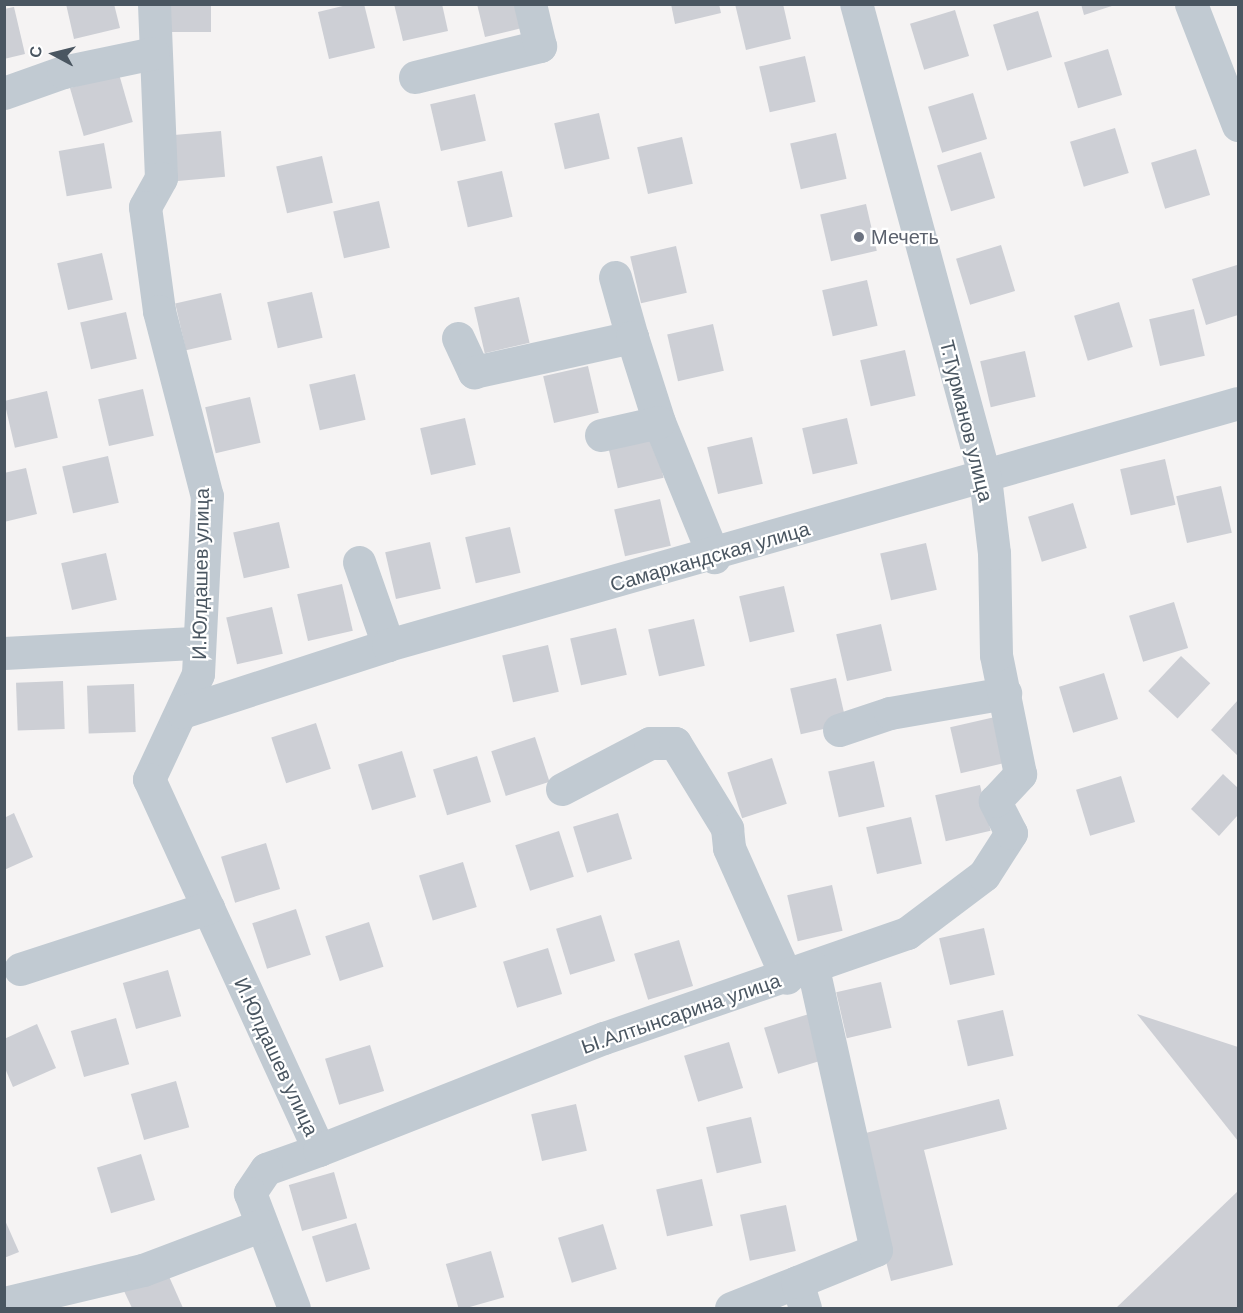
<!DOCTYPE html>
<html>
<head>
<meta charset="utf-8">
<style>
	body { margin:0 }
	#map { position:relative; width:1243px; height:1313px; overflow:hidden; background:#f5f3f3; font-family:Arial,sans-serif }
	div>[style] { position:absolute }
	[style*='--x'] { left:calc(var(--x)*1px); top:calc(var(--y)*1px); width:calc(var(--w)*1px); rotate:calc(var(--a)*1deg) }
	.building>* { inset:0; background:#cdcfd5; transform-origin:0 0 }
	.minor>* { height:33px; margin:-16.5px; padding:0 16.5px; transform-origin:16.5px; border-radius:16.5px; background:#c1cad2 }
	.dots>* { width:16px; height:16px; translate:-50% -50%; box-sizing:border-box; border:3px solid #fff; border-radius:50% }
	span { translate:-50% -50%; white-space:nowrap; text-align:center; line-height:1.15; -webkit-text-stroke:4.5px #fff; paint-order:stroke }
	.worship-label { font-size:20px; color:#5b616d }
	.left { translate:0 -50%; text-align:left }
	.street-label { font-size:20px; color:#4a5661 }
	.frame { position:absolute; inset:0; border:6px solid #4a5661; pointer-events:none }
	.north { position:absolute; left:24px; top:24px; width:60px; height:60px; -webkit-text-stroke:4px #fff; paint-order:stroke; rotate:277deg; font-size:16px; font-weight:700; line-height:24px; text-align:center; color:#4a5661 }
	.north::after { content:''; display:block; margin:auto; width:21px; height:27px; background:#4a5661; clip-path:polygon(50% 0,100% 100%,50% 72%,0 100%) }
</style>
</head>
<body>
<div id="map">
	<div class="building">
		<div style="clip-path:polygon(66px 4px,114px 4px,120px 28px,74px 39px)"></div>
		<div style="left:164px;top:4px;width:47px;height:28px"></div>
		<div style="clip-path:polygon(351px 4px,364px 4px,375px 48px,329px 59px,318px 12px)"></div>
		<div style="clip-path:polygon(394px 4px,442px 4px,448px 31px,403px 41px)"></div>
		<div style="clip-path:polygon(477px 4px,525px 4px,530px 26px,485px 37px)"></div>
		<div style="clip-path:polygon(671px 4px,719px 4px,721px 13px,675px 24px)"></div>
		<div style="clip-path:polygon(735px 4px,783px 4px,791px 39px,746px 50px)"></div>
		<div style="clip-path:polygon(1081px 4px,1115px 4px,1115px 5px,1084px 15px)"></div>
		<div style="clip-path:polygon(14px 7px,25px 54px,4px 59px,4px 9px)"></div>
		<div style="left:955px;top:10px;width:48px;height:47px;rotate:73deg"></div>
		<div style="left:1038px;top:11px;width:48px;height:47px;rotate:73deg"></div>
		<div style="left:1108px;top:49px;width:48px;height:46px;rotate:73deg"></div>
		<div style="left:805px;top:56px;width:47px;height:47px;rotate:77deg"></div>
		<div style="left:119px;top:74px;width:50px;height:51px;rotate:74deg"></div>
		<div style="left:973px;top:93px;width:48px;height:47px;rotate:73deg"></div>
		<div style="left:475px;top:94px;width:48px;height:46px;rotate:77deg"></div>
		<div style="left:599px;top:113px;width:47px;height:46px;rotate:77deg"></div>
		<div style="left:1115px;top:128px;width:47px;height:47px;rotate:73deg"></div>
		<div style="left:221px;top:131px;width:46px;height:53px;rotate:85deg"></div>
		<div style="left:836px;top:133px;width:47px;height:47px;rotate:77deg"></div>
		<div style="left:682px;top:137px;width:48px;height:46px;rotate:77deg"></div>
		<div style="left:104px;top:143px;width:46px;height:46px;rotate:80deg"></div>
		<div style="left:1196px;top:149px;width:48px;height:47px;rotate:73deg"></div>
		<div style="left:981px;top:152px;width:48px;height:46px;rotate:73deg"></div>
		<div style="left:322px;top:156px;width:48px;height:47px;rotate:77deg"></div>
		<div style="left:502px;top:171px;width:47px;height:46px;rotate:77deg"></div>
		<div style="left:379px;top:201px;width:48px;height:47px;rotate:77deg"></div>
		<div style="left:866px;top:204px;width:48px;height:47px;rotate:77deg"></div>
		<div style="left:1001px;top:245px;width:48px;height:47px;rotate:73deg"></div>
		<div style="left:676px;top:246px;width:48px;height:47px;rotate:77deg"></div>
		<div style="left:102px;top:253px;width:48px;height:46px;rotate:77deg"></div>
		<div style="clip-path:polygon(1237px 265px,1238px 315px,1206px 325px,1192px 279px)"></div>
		<div style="left:867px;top:280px;width:47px;height:46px;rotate:77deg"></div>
		<div style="left:312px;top:292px;width:47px;height:46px;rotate:77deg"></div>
		<div style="left:221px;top:293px;width:48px;height:47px;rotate:77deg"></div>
		<div style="left:519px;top:297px;width:47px;height:46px;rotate:77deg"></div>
		<div style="left:1119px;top:302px;width:47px;height:47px;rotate:73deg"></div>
		<div style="left:1194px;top:309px;width:48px;height:46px;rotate:77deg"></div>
		<div style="left:126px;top:312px;width:48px;height:47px;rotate:77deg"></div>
		<div style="left:713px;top:324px;width:48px;height:47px;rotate:77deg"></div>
		<div style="left:905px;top:350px;width:47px;height:46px;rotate:77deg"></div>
		<div style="left:1025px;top:351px;width:47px;height:46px;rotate:77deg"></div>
		<div style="left:588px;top:366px;width:48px;height:46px;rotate:77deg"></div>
		<div style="left:355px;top:374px;width:47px;height:47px;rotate:77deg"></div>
		<div style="left:143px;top:389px;width:48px;height:46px;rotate:77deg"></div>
		<div style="left:47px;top:391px;width:48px;height:44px;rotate:77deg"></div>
		<div style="left:250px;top:397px;width:47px;height:46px;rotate:77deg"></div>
		<div style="left:465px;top:418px;width:48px;height:46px;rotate:77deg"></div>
		<div style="left:847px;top:418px;width:47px;height:46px;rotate:77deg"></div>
		<div style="left:653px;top:432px;width:47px;height:47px;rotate:77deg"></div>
		<div style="left:752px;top:437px;width:48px;height:46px;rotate:77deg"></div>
		<div style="left:108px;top:456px;width:48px;height:47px;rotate:77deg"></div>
		<div style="left:1165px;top:459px;width:47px;height:46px;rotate:77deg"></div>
		<div style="clip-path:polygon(26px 468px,37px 514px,4px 522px,4px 473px)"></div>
		<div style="left:1221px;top:486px;width:48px;height:46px;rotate:77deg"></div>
		<div style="left:660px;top:499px;width:48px;height:47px;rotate:77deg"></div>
		<div style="left:1073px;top:503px;width:47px;height:47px;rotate:73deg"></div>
		<div style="left:279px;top:522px;width:47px;height:47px;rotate:77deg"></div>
		<div style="left:510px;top:527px;width:47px;height:46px;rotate:77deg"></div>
		<div style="left:430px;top:542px;width:48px;height:46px;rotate:77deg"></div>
		<div style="left:926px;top:543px;width:48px;height:47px;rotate:77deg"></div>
		<div style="left:106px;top:553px;width:48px;height:46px;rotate:77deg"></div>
		<div style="left:342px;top:584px;width:48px;height:46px;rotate:77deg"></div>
		<div style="left:784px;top:586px;width:47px;height:46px;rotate:77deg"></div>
		<div style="left:1174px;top:602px;width:48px;height:47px;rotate:73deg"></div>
		<div style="left:272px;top:607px;width:48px;height:47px;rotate:77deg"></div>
		<div style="left:694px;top:619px;width:48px;height:47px;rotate:77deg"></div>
		<div style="left:881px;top:624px;width:48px;height:46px;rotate:77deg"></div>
		<div style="left:616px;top:628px;width:48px;height:47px;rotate:77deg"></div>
		<div style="left:548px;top:645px;width:48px;height:47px;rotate:77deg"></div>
		<div style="left:1181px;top:656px;width:40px;height:48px;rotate:43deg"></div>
		<div style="left:1104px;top:673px;width:48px;height:47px;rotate:73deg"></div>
		<div style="left:836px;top:678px;width:47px;height:47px;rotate:77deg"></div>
		<div style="left:63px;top:681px;width:48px;height:47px;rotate:88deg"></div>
		<div style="left:134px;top:684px;width:48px;height:47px;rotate:88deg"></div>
		<div style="clip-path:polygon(1238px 700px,1238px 756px,1211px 730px)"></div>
		<div style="left:995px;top:717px;width:47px;height:46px;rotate:77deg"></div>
		<div style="left:316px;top:723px;width:48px;height:47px;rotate:72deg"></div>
		<div style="left:535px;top:737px;width:47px;height:46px;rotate:72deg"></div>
		<div style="left:402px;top:751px;width:48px;height:46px;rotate:73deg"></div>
		<div style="left:477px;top:756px;width:48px;height:46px;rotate:73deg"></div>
		<div style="left:772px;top:758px;width:48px;height:47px;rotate:72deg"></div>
		<div style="left:874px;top:761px;width:47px;height:47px;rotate:77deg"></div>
		<div style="clip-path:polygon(1223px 774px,1238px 788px,1238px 815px,1219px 836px,1191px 809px)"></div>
		<div style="left:1121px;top:776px;width:48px;height:47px;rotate:73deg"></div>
		<div style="left:980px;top:785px;width:47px;height:46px;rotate:77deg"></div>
		<div style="clip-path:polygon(14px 813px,33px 857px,4px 870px,4px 818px)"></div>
		<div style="left:618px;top:813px;width:48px;height:47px;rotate:73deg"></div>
		<div style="left:911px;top:817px;width:48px;height:46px;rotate:77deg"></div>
		<div style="left:559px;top:831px;width:48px;height:46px;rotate:72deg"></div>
		<div style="left:266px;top:843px;width:48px;height:47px;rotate:73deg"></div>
		<div style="left:463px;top:862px;width:47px;height:46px;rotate:73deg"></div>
		<div style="left:832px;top:885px;width:47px;height:46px;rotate:77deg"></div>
		<div style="left:296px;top:909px;width:48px;height:46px;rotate:72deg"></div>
		<div style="left:601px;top:915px;width:48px;height:47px;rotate:73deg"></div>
		<div style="left:369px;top:922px;width:47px;height:46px;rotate:72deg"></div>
		<div style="left:984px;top:928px;width:48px;height:46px;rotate:77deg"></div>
		<div style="left:679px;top:940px;width:48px;height:47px;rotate:73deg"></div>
		<div style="left:548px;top:948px;width:48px;height:47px;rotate:73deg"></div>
		<div style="left:168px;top:970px;width:48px;height:47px;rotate:74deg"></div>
		<div style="left:881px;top:982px;width:47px;height:46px;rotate:77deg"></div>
		<div style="left:1003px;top:1010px;width:47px;height:47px;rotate:77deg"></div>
		<div style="left:809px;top:1014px;width:48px;height:47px;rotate:73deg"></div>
		<div style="clip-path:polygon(1137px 1014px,1238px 1047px,1238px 1141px)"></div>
		<div style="left:116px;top:1018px;width:48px;height:47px;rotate:74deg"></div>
		<div style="clip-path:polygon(37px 1024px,56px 1068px,13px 1087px,4px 1066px,4px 1039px)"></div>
		<div style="left:729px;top:1042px;width:48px;height:47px;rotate:73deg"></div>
		<div style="left:370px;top:1045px;width:48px;height:47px;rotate:73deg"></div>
		<div style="left:176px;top:1081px;width:48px;height:47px;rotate:74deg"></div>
		<div style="clip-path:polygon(999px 1099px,1007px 1129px,924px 1150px,953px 1265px,891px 1281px,854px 1136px)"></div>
		<div style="left:576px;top:1104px;width:48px;height:46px;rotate:77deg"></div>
		<div style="left:751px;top:1117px;width:47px;height:46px;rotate:77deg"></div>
		<div style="left:141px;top:1154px;width:48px;height:46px;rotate:73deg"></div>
		<div style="left:334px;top:1172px;width:48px;height:47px;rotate:74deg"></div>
		<div style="left:702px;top:1179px;width:48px;height:47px;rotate:77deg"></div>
		<div style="clip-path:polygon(1238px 1191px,1238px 1308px,1116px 1308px)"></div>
		<div style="left:786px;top:1205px;width:47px;height:47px;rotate:78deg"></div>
		<div style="clip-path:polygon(4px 1218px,19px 1252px,4px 1258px)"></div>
		<div style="left:356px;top:1223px;width:48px;height:46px;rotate:73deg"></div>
		<div style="left:603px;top:1224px;width:47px;height:47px;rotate:73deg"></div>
		<div style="left:491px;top:1251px;width:48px;height:47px;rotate:74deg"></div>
		<div style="clip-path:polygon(167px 1272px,183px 1308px,132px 1308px,124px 1291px)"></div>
	</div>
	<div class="minor">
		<div style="--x:154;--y:4;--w:174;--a:87.7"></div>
		<div style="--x:161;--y:178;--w:33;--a:119"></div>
		<div style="--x:145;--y:207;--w:105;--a:82.3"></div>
		<div style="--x:159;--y:311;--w:191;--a:75.5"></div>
		<div style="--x:207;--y:496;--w:178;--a:92.9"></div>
		<div style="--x:198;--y:674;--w:116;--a:115"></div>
		<div style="--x:149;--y:779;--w:408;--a:65.4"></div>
		<div style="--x:319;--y:1150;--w:56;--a:160.3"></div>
		<div style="--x:266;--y:1169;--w:29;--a:124"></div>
		<div style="--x:250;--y:1193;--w:123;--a:69.1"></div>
		<div style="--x:1191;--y:4;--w:130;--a:68.8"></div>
		<div style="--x:415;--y:77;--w:129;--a:-13.9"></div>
		<div style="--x:540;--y:46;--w:43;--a:-103.4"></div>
		<div style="--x:4;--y:93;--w:63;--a:-19.6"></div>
		<div style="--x:63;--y:72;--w:92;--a:-11.9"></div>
		<div style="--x:615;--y:277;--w:62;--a:74.2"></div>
		<div style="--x:458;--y:338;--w:38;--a:65"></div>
		<div style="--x:474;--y:372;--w:162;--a:-12.5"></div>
		<div style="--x:632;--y:337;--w:89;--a:72.4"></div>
		<div style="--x:659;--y:422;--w:146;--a:67.8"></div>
		<div style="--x:601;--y:435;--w:59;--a:-12.6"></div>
		<div style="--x:359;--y:562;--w:88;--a:70.7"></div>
		<div style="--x:4;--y:653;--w:194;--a:-3"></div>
		<div style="--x:182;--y:712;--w:217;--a:-18"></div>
		<div style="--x:388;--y:645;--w:884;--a:-15.89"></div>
		<div style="--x:839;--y:730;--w:54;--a:-18.4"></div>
		<div style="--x:890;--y:713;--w:117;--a:-9.9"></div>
		<div style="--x:562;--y:789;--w:99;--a:-27.6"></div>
		<div style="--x:650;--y:743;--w:25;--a:0"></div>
		<div style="--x:675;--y:743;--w:100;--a:58.5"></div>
		<div style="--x:727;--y:828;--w:20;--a:84"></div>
		<div style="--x:729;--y:848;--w:142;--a:66"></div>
		<div style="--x:20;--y:969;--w:198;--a:-18"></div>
		<div style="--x:319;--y:1150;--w:306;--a:-21.5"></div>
		<div style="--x:604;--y:1038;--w:321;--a:-19.1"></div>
		<div style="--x:907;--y:933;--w:96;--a:-37"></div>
		<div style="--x:984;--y:875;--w:50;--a:-57.3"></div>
		<div style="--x:1011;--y:833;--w:36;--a:-117"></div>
		<div style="--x:995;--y:801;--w:37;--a:-47"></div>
		<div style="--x:1020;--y:774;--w:121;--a:-101.4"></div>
		<div style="--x:996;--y:655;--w:102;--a:-91.1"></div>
		<div style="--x:994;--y:553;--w:76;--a:-96.8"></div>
		<div style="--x:985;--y:478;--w:491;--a:-105.2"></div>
		<div style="--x:4;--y:1303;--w:143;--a:-13.4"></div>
		<div style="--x:143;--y:1270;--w:127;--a:-20.7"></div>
		<div style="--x:731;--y:1308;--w:71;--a:-21.5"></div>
		<div style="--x:805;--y:1308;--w:27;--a:-107"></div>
		<div style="--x:797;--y:1282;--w:85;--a:-22.1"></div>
		<div style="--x:876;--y:1250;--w:290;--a:-102.6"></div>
	</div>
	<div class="dots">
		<div style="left:859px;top:237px;background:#6b7280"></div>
	</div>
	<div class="worship-label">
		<span class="left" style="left:871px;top:237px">Мечеть</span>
	</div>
	<div class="street-label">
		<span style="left:966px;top:421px;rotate:76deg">Т.Турманов улица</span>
		<span style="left:710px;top:557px;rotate:-16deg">Самаркандская улица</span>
		<span style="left:201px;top:574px;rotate:-89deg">И.Юлдашев улица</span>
		<span style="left:681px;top:1014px;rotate:-19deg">Ы.Алтынсарина улица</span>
		<span style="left:276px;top:1057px;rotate:65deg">И.Юлдашев улица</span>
	</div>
	<div class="frame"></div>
	<div class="north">С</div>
</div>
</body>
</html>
